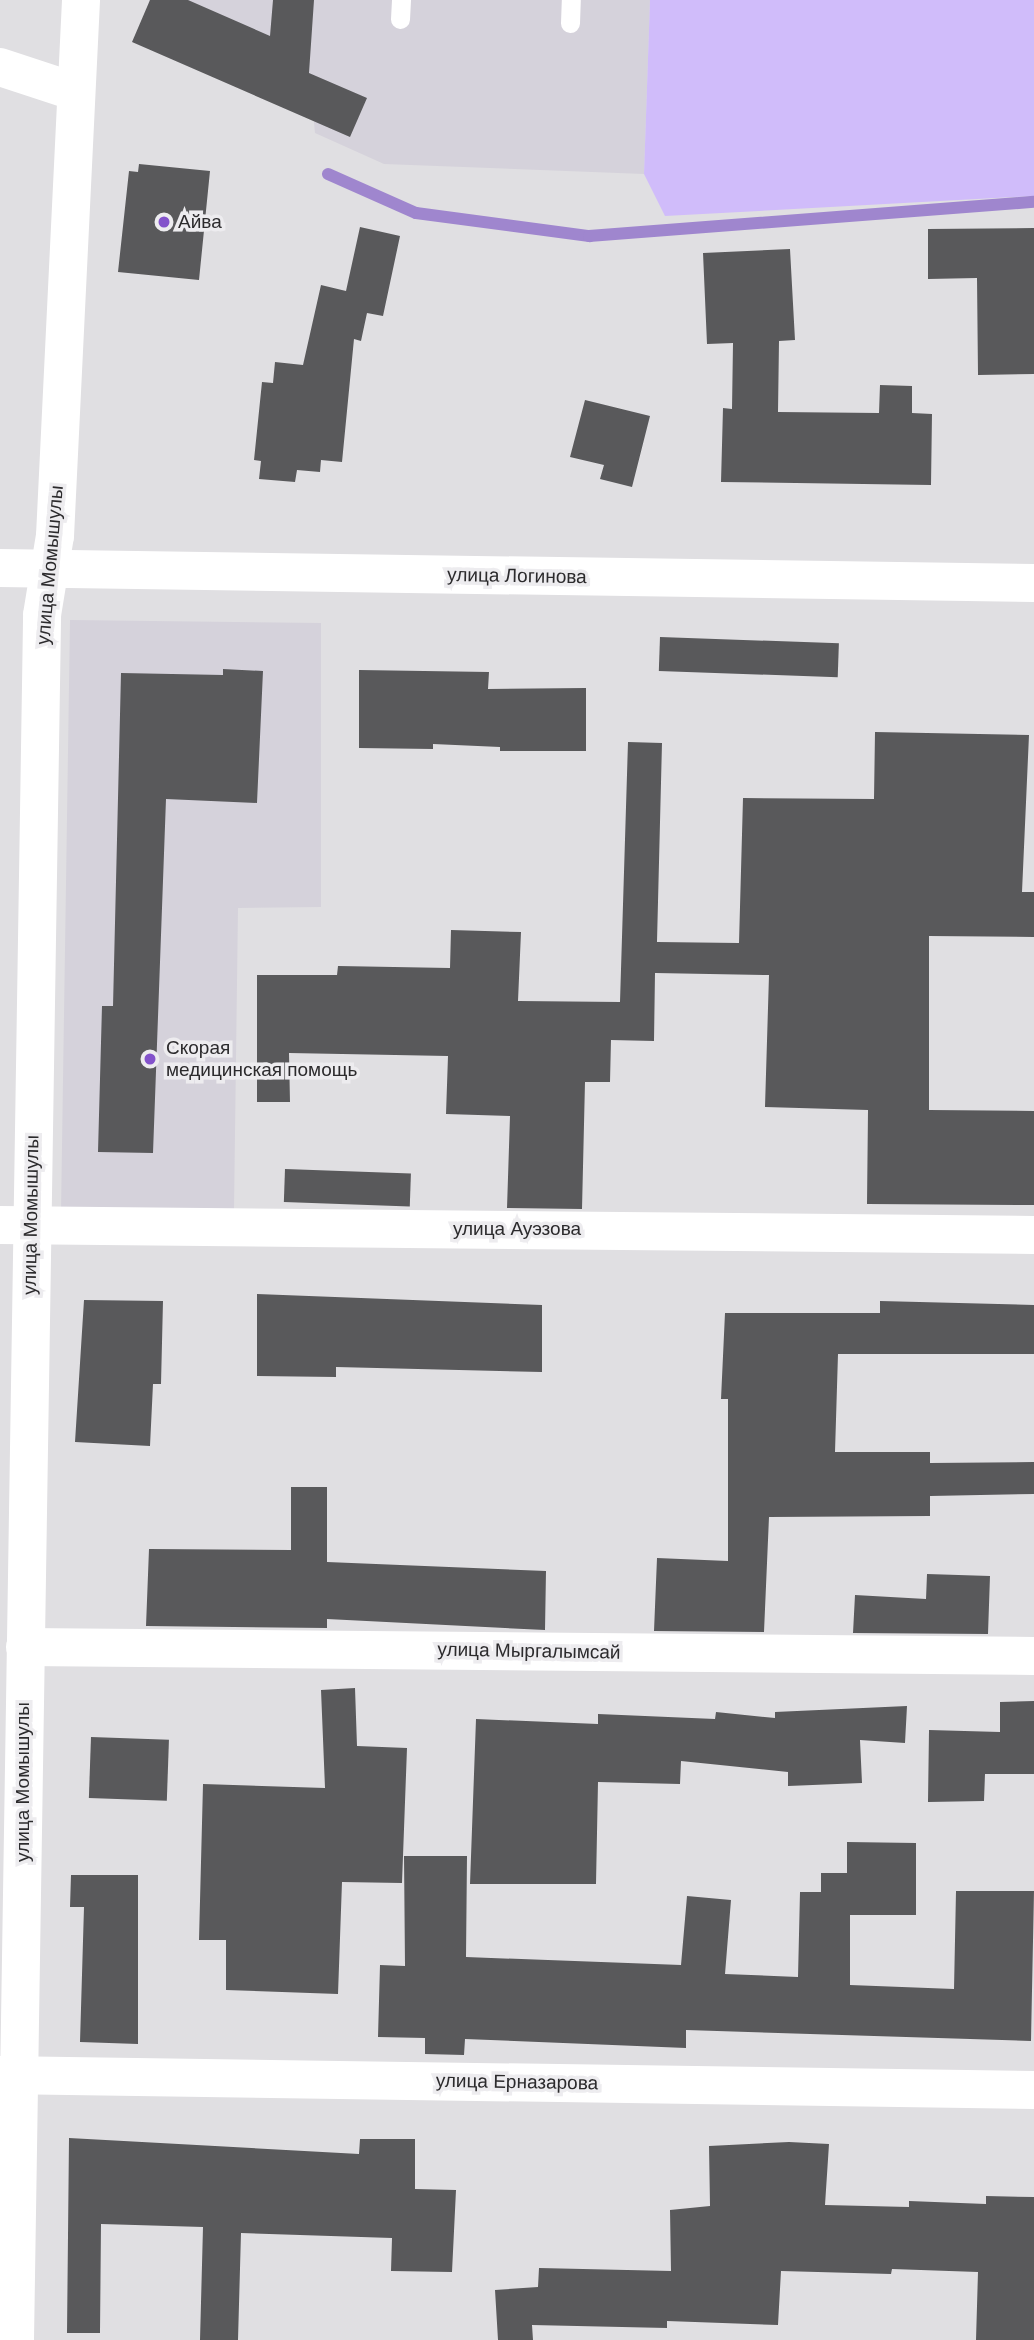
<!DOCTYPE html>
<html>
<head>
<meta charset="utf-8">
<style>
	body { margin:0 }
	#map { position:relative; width:1034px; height:2340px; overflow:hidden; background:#e0dfe2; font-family:Arial,sans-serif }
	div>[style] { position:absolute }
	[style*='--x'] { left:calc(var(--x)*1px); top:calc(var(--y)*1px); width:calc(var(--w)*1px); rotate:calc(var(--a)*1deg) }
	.built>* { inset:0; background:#d5d2db }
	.green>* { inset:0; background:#d0bcfa }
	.stream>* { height:12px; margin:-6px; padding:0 6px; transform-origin:6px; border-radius:6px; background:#9f86ce }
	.building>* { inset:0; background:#59595b; transform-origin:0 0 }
	.service>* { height:19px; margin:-9.5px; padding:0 9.5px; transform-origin:9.5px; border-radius:9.5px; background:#fff }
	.minor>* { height:38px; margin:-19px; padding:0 19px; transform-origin:19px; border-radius:19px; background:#fff }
	.dots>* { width:19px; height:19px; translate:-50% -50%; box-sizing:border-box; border:4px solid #edecef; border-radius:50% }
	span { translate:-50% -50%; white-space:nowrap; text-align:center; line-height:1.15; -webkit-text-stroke:7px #edecef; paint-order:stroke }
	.poi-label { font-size:19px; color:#2c2b2d }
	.left { translate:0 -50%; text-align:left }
	.street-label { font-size:19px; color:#2c2b2d }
</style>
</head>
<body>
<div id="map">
	<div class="built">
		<div style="clip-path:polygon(149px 0,650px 0,644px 174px,384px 164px,315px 133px,311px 91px,148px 27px)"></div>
		<div style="clip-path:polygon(70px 620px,321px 623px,321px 907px,238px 908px,234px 1210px,61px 1212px)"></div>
	</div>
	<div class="green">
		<div style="clip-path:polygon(650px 0,1034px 0,1034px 196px,665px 216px,644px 174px)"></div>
	</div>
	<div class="stream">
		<div style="--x:328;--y:174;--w:96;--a:23.9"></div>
		<div style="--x:416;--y:213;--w:175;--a:7.6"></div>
		<div style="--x:589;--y:236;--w:446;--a:-4.4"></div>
	</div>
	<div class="building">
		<div style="clip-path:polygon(150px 0,188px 0,270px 36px,273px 0,314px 0,309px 73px,367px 98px,350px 137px,132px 42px)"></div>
		<div style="clip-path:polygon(139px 164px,210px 171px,199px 280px,118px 272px,129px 171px,138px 172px)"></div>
		<div style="clip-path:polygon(360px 227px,400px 236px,383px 316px,367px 313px,361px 341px,354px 339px,342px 462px,321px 460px,320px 472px,297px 470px,295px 482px,259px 479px,261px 461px,254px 460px,262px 382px,273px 383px,275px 362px,303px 365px,321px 285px,346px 291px)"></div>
		<div style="clip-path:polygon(1034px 228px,1034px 374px,978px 375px,977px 278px,928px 279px,928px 229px)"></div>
		<div style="clip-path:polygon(790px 249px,795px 340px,779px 341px,778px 412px,879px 413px,880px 385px,912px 386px,912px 413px,932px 414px,931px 485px,721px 482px,723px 408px,732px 409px,733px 343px,707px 344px,703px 253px)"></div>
		<div style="clip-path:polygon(585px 400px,650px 416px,632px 487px,600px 479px,604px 465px,570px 457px)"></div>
		<div style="left:660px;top:637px;width:179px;height:34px;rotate:2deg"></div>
		<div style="clip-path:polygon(223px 669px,263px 671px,257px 803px,166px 799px,153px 1153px,98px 1152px,102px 1006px,113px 1006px,121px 673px,223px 675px)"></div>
		<div style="clip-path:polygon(359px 670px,489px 672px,488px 689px,586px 688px,586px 751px,500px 751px,500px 747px,433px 744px,433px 749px,359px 748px)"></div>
		<div style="clip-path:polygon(875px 732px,1029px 735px,1022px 892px,1034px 892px,1034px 937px,929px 936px,929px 1110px,1034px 1111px,1034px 1205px,867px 1204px,868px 1110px,765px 1107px,769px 975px,655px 973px,654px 1041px,611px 1040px,610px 1082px,585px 1082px,582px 1209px,507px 1208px,510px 1116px,446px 1114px,448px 1056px,289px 1053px,290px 1102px,257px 1102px,257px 975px,337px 975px,338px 966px,450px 968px,451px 930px,521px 932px,518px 1001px,620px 1002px,628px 742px,662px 743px,657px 942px,739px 943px,743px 798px,874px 799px)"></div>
		<div style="left:285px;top:1169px;width:126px;height:33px;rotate:2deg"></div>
		<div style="clip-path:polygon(257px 1294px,542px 1305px,542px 1372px,336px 1367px,336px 1377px,257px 1376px)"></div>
		<div style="clip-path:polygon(84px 1300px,163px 1301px,161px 1384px,153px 1384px,150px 1446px,75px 1442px)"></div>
		<div style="clip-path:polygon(880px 1301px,1034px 1305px,1034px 1354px,838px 1354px,835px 1452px,930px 1452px,930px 1463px,1034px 1462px,1034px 1494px,930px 1496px,930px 1516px,769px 1517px,764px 1632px,654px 1631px,657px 1558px,728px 1561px,728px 1399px,721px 1399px,725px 1313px,880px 1313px)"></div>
		<div style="clip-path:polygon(291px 1487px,327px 1487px,327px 1562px,546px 1571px,545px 1630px,327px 1619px,327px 1628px,146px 1626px,149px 1549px,291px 1550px)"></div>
		<div style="clip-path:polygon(927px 1574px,990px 1576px,988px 1634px,853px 1633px,855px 1595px,926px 1599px)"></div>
		<div style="clip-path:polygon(355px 1688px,357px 1746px,407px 1748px,402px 1883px,342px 1882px,338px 1994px,226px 1990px,226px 1940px,199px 1940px,203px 1784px,325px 1788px,321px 1690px)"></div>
		<div style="clip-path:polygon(1034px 1701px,1034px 1774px,985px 1774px,984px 1801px,928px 1802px,929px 1730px,1000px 1732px,1000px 1702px)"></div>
		<div style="clip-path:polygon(907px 1706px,905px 1743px,860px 1740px,862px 1783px,788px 1786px,788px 1772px,681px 1761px,680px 1784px,598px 1782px,596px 1884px,470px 1884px,476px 1719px,598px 1724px,598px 1714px,715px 1719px,716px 1712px,775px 1718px,775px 1712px)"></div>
		<div style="left:91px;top:1737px;width:78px;height:61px;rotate:2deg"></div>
		<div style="clip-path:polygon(847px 1842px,916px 1843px,916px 1915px,850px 1915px,850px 1985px,954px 1989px,956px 1891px,1034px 1891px,1031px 2041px,686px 2030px,686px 2048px,465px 2039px,464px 2055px,425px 2054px,425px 2038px,378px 2037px,380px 1965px,405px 1966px,404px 1856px,467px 1856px,466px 1957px,681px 1965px,687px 1896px,731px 1900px,725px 1974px,798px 1977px,800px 1892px,821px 1892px,821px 1873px,847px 1873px)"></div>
		<div style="clip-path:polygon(71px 1875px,138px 1875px,138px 2044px,80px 2042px,84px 1907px,70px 1907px)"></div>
		<div style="clip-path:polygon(69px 2138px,359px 2154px,360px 2139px,415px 2139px,415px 2189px,456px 2190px,452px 2272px,391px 2271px,392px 2238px,241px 2233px,238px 2340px,200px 2340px,203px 2227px,101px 2224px,100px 2333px,67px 2333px)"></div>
		<div style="clip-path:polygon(789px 2142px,829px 2144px,825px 2205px,909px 2207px,909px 2201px,986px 2204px,986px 2196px,1034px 2197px,1034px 2340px,976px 2340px,978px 2272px,892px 2269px,891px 2274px,781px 2271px,778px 2325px,667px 2321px,667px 2328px,532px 2325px,533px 2340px,498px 2340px,495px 2290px,538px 2287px,539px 2268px,671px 2271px,670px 2210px,710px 2206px,709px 2146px)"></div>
	</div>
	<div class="service">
		<div style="--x:400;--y:19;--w:19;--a:-87"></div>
		<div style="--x:570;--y:23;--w:23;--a:-88"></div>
	</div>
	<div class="minor">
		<div style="--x:0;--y:67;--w:80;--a:18.2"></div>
		<div style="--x:0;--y:568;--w:1034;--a:0.83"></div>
		<div style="--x:0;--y:1225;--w:1034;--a:0.55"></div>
		<div style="--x:25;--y:1647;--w:1009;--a:0.51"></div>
		<div style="--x:0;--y:2075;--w:1034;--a:0.83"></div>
		<div style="--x:15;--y:2340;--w:1725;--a:-89.1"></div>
		<div style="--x:42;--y:615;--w:80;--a:-80.7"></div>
		<div style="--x:55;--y:536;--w:537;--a:-87.22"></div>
	</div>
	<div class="dots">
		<div style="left:164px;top:222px;background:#8352cb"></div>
		<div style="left:150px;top:1059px;background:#8352cb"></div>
	</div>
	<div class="poi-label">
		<span class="left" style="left:178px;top:222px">Айва</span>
		<span class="left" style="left:166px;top:1059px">Скорая<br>медицинская помощь</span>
	</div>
	<div class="street-label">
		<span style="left:50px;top:565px;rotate:-85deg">улица Момышулы</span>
		<span style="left:517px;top:576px;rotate:1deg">улица Логинова</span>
		<span style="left:31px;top:1215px;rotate:-89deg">улица Момышулы</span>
		<span style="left:517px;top:1229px">улица Ауэзова</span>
		<span style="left:529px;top:1651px;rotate:1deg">улица Мыргалымсай</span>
		<span style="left:23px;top:1782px;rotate:-90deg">улица Момышулы</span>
		<span style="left:517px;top:2082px;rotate:1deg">улица Ерназарова</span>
	</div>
</div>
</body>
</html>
